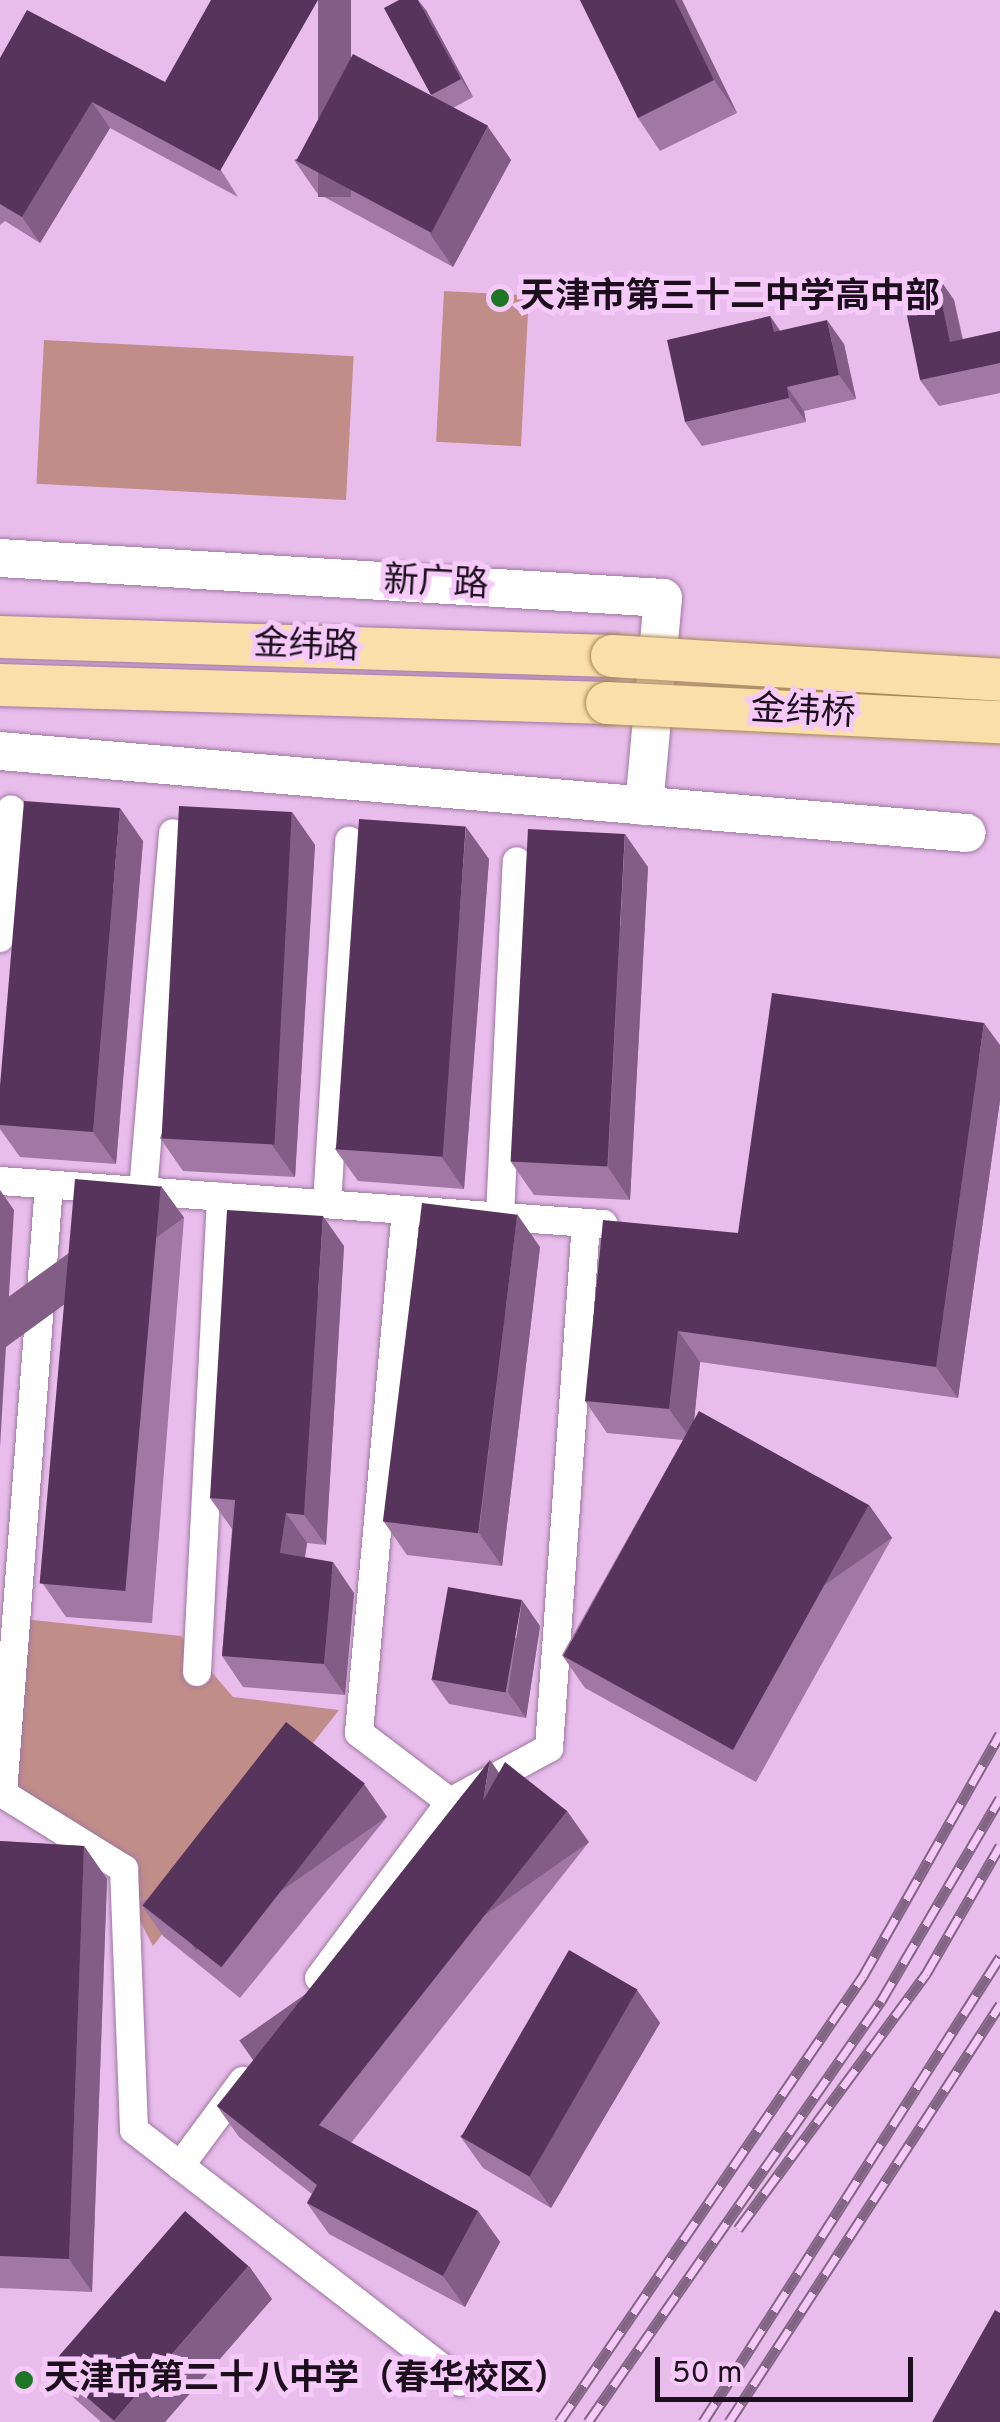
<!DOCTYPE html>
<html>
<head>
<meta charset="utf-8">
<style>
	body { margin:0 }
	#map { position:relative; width:1000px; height:2422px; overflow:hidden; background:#e8bdeb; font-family:Overpass,"Noto Sans SC",sans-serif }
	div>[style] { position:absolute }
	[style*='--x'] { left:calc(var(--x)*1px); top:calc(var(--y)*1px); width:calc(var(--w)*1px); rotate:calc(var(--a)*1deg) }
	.green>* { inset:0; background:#c18d89; transform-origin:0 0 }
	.roads { filter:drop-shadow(0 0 2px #9e77a1) drop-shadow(0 0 2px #9e77a1) }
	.street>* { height:28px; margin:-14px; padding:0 14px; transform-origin:14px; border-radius:14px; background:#fff }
	.secondary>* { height:38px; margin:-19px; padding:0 19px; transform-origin:19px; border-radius:19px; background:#fff }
	.primary>* { height:42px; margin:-21px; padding:0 21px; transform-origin:21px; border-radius:21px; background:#f9dfa9 }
	.rail>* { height:11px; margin-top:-5.5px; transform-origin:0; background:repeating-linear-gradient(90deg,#f5caf9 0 22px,#826584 0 44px); box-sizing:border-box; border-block:2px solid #826584 }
	.bridges { filter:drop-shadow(0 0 2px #a98853) drop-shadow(0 0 2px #a98853) }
	.primary-bridge>* { height:42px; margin:-21px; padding:0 21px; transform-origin:21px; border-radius:21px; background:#f9dfa9 }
	.wall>* { inset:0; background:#a078a3 }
	.shaded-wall>* { inset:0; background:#825d86; transform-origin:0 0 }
	.building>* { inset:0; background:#57345b; transform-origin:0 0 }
	.dots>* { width:28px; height:28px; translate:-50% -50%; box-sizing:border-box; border:5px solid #f5caf9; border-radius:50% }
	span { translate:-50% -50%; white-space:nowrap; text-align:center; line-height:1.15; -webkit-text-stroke:10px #f5caf9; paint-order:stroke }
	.poi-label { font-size:35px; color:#1d0e1e; font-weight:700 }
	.left { translate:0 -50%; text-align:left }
	.street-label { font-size:35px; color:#1d0e1e }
	.scale { position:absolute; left:655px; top:2357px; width:258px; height:45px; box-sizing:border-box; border:5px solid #1d0e1e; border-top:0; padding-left:12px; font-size:30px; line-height:35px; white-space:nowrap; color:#1d0e1e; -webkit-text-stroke:8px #f5caf9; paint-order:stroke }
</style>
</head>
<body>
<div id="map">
	<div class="green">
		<div style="left:444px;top:291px;width:85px;height:151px;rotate:3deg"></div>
		<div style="left:44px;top:340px;width:310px;height:144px;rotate:3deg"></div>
		<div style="clip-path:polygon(24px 1619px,181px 1636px,233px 1697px,339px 1710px,153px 1946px,106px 1856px,10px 1792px)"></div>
	</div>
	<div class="roads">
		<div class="street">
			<div style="--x:0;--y:938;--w:129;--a:-85.1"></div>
			<div style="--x:0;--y:1181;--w:605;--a:4.08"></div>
			<div style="--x:143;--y:1191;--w:359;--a:-85.2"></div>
			<div style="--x:327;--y:1204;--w:364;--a:-86.5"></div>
			<div style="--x:406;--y:1210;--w:525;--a:95.14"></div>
			<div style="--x:359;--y:1733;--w:114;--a:37.2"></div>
			<div style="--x:500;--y:1216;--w:355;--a:-87.3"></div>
			<div style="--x:197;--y:1672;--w:476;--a:-87.1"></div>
			<div style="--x:0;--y:1792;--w:146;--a:31.8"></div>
			<div style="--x:124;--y:1869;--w:261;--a:87.8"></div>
			<div style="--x:134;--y:2130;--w:412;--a:37.7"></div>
			<div style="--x:3;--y:1794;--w:611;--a:-85.68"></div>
			<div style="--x:319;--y:1978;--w:219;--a:-53.3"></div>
			<div style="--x:450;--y:1802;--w:113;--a:-28.6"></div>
			<div style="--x:549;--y:1748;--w:526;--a:-85.97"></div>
			<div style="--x:180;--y:2166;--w:106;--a:-53.5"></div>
		</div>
		<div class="secondary">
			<div style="--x:0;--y:558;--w:664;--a:3.45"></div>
			<div style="--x:663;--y:598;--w:209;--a:95.2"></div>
			<div style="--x:0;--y:751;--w:970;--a:4.85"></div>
		</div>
		<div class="primary">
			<div style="--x:0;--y:637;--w:612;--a:1.78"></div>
			<div style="--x:0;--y:685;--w:607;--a:1.7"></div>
		</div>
	</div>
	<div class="rail">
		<div style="--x:738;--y:2229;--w:317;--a:-53.6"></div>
		<div style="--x:926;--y:1974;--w:148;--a:-60"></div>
		<div style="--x:559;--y:2422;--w:540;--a:-55.72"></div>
		<div style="--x:863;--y:1976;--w:278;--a:-60.5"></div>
		<div style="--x:588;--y:2422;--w:513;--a:-55.16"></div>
		<div style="--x:881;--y:2001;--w:235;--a:-59.6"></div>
		<div style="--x:703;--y:2422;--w:552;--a:-57.43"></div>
		<div style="--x:729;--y:2422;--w:498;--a:-57"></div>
	</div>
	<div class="bridges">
		<div class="primary-bridge">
			<div style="--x:612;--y:656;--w:389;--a:3.5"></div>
			<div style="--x:607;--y:703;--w:393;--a:2.8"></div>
		</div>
	</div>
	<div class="wall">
		<div style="clip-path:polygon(580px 0,682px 0,737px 113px,660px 151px,638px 118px)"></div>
		<div style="clip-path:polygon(384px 8px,426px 10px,473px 97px,453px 108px,488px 127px,511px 160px,453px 267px,317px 193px,294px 160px,433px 97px)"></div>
		<div style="clip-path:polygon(0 58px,165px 82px,238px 197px,110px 128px,40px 243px,5px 221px,0 225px)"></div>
		<div style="clip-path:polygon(936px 274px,954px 300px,963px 339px,1000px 331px,1000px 393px,939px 406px,920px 380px)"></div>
		<div style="clip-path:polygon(770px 316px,780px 331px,844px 344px,856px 399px,804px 411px,806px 422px,702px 446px,685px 422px)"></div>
		<div style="clip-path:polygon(292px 812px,315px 845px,295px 1177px,183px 1171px,160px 1138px)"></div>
		<div style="clip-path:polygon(143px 841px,116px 1164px,20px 1157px,0 1129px,0 1086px)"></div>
		<div style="clip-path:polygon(489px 859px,464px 1189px,358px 1181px,335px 1149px)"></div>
		<div style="clip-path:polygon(648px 867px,630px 1200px,534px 1195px,511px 1162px)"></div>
		<div style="clip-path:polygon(1000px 1045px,1000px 1100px,958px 1398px,700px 1362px,694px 1420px,869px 1505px,892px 1538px,756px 1782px,585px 1688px,562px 1655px,683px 1440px,607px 1433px,585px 1401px,738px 1233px)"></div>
		<div style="clip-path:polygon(161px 1186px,184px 1218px,152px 1623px,66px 1617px,43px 1584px)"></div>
		<div style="clip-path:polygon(344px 1246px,326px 1545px,307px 1543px,305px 1557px,354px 1593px,345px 1695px,243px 1687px,222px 1656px,232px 1529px,210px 1498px)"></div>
		<div style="clip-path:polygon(540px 1247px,502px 1566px,407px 1555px,384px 1522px)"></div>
		<div style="clip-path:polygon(540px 1626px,526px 1718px,449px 1704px,431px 1679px)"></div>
		<div style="clip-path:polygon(499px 1772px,567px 1811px,589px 1842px,351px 2143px,478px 2211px,500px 2242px,465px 2307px,329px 2234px,307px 2203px,312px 2194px,239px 2137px,217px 2106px)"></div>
		<div style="clip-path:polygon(364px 1784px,387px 1817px,240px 1998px,163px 1936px,140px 1903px)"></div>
		<div style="clip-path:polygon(0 1841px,84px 1846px,107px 1879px,92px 2292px,0 2288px)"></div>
		<div style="clip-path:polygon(637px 1990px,660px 2023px,551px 2208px,483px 2168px,460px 2136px)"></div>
		<div style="clip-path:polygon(249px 2266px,272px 2299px,165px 2422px,101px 2422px,74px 2398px,51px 2366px)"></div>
	</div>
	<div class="shaded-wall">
		<div style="left:318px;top:0;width:33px;height:197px"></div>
		<div style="clip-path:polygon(418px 0,426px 10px,473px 97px,461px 79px)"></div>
		<div style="clip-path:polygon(675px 0,682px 0,737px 113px,714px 80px)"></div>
		<div style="clip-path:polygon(92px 102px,110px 128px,40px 243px,22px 217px)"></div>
		<div style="clip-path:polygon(488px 127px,511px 160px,453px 267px,430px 234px)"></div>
		<div style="clip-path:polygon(936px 274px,954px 300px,968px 368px,950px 342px)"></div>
		<div style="clip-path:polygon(770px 316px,787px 341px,774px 332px)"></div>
		<div style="clip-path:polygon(827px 320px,844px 344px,856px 399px,839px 375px)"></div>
		<div style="clip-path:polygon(787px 387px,804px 411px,806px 422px,789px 398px)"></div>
		<div style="clip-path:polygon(120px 808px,143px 841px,116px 1164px,93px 1132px)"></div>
		<div style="clip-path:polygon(292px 812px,315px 845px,295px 1177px,272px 1145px)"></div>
		<div style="clip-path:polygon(466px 827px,489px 859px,464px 1189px,441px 1156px)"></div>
		<div style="clip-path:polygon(625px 834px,648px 867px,630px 1200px,608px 1167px)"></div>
		<div style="clip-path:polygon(984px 1023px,1000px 1045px,1000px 1100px,958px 1398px,936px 1367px)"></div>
		<div style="left:161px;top:1186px;width:39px;height:406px;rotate:54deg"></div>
		<div style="clip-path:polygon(0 1190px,14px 1210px,0 1447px)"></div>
		<div style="clip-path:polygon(517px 1214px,540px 1247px,502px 1566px,479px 1533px)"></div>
		<div style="clip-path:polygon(323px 1216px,344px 1246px,326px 1545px,304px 1515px)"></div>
		<div style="clip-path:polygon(678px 1331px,700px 1362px,692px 1441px,669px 1409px)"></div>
		<div style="left:869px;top:1505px;width:40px;height:279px;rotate:55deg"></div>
		<div style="clip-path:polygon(286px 1513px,307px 1543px,301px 1583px,280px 1553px)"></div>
		<div style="clip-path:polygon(333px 1562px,354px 1593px,345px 1695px,324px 1664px)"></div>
		<div style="clip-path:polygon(522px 1600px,540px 1626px,526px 1718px,508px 1692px)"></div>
		<div style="clip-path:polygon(490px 1760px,512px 1791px,483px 1801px)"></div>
		<div style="left:364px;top:1784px;width:40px;height:233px;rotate:55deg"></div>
		<div style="left:567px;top:1811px;width:38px;height:400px;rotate:55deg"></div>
		<div style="clip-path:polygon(84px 1846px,107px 1879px,92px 2292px,69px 2259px)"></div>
		<div style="clip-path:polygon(637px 1990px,660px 2023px,551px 2208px,528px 2175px)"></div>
		<div style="clip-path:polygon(478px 2211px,500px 2242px,465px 2307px,443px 2276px)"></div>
		<div style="clip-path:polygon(249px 2266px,272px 2299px,165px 2422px,115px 2422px,114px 2421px)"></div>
	</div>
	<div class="building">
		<div style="clip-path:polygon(211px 0,318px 0,220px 171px,92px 102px,22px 217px,0 204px,0 58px,27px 10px,165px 82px)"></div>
		<div style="clip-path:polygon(399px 0,418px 0,461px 79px,431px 95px,384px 8px)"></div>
		<div style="clip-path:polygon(580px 0,675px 0,714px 80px,638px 118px)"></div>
		<div style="left:353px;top:54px;width:153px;height:121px;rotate:28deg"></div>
		<div style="clip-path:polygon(936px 274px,950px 342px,1000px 331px,1000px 363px,920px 380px,900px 281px)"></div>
		<div style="clip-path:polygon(770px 316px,774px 332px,827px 320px,839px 375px,787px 387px,789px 398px,685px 422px,667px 340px)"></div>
		<div style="clip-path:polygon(24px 801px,120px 808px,93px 1132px,0 1125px,0 1086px)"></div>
		<div style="left:179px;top:806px;width:113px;height:333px;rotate:3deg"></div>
		<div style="left:359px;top:819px;width:107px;height:331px;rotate:4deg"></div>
		<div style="left:528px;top:829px;width:97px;height:333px;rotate:3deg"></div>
		<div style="clip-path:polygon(772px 993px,984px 1023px,936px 1367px,678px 1331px,669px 1409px,585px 1401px,603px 1220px,738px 1233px)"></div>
		<div style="left:75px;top:1179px;width:86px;height:406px;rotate:5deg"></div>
		<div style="left:422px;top:1203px;width:96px;height:321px;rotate:7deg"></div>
		<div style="clip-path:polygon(227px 1210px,323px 1216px,304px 1515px,286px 1513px,280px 1553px,333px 1562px,324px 1664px,222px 1656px,235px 1500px,210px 1498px)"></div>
		<div style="left:699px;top:1411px;width:194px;height:280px;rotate:29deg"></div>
		<div style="left:448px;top:1587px;width:75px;height:94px;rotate:10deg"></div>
		<div style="left:286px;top:1722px;width:100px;height:233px;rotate:38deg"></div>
		<div style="clip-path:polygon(490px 1760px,483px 1801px,505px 1762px,567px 1811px,319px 2125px,478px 2211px,443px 2276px,307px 2203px,317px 2185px,217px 2106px)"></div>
		<div style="clip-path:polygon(0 1841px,84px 1846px,69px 2259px,0 2256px)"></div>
		<div style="left:569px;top:1950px;width:79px;height:216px;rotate:30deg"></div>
		<div style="left:185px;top:2211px;width:84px;height:205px;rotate:41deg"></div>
		<div style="clip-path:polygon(995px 2310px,1000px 2313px,1000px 2422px,932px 2422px)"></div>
	</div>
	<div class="dots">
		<div style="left:500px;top:298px;background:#1d7623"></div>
		<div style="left:24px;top:2380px;background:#1d7623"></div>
	</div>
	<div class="poi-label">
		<span class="left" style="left:520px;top:298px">天津市第三十二中学高中部</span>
		<span class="left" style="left:44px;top:2380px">天津市第二十八中学（春华校区）</span>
	</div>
	<div class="street-label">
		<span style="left:436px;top:584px;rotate:3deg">新广路</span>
		<span style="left:306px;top:647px;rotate:2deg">金纬路</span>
		<span style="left:803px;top:713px;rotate:3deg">金纬桥</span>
	</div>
	<div class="scale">50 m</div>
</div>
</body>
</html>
